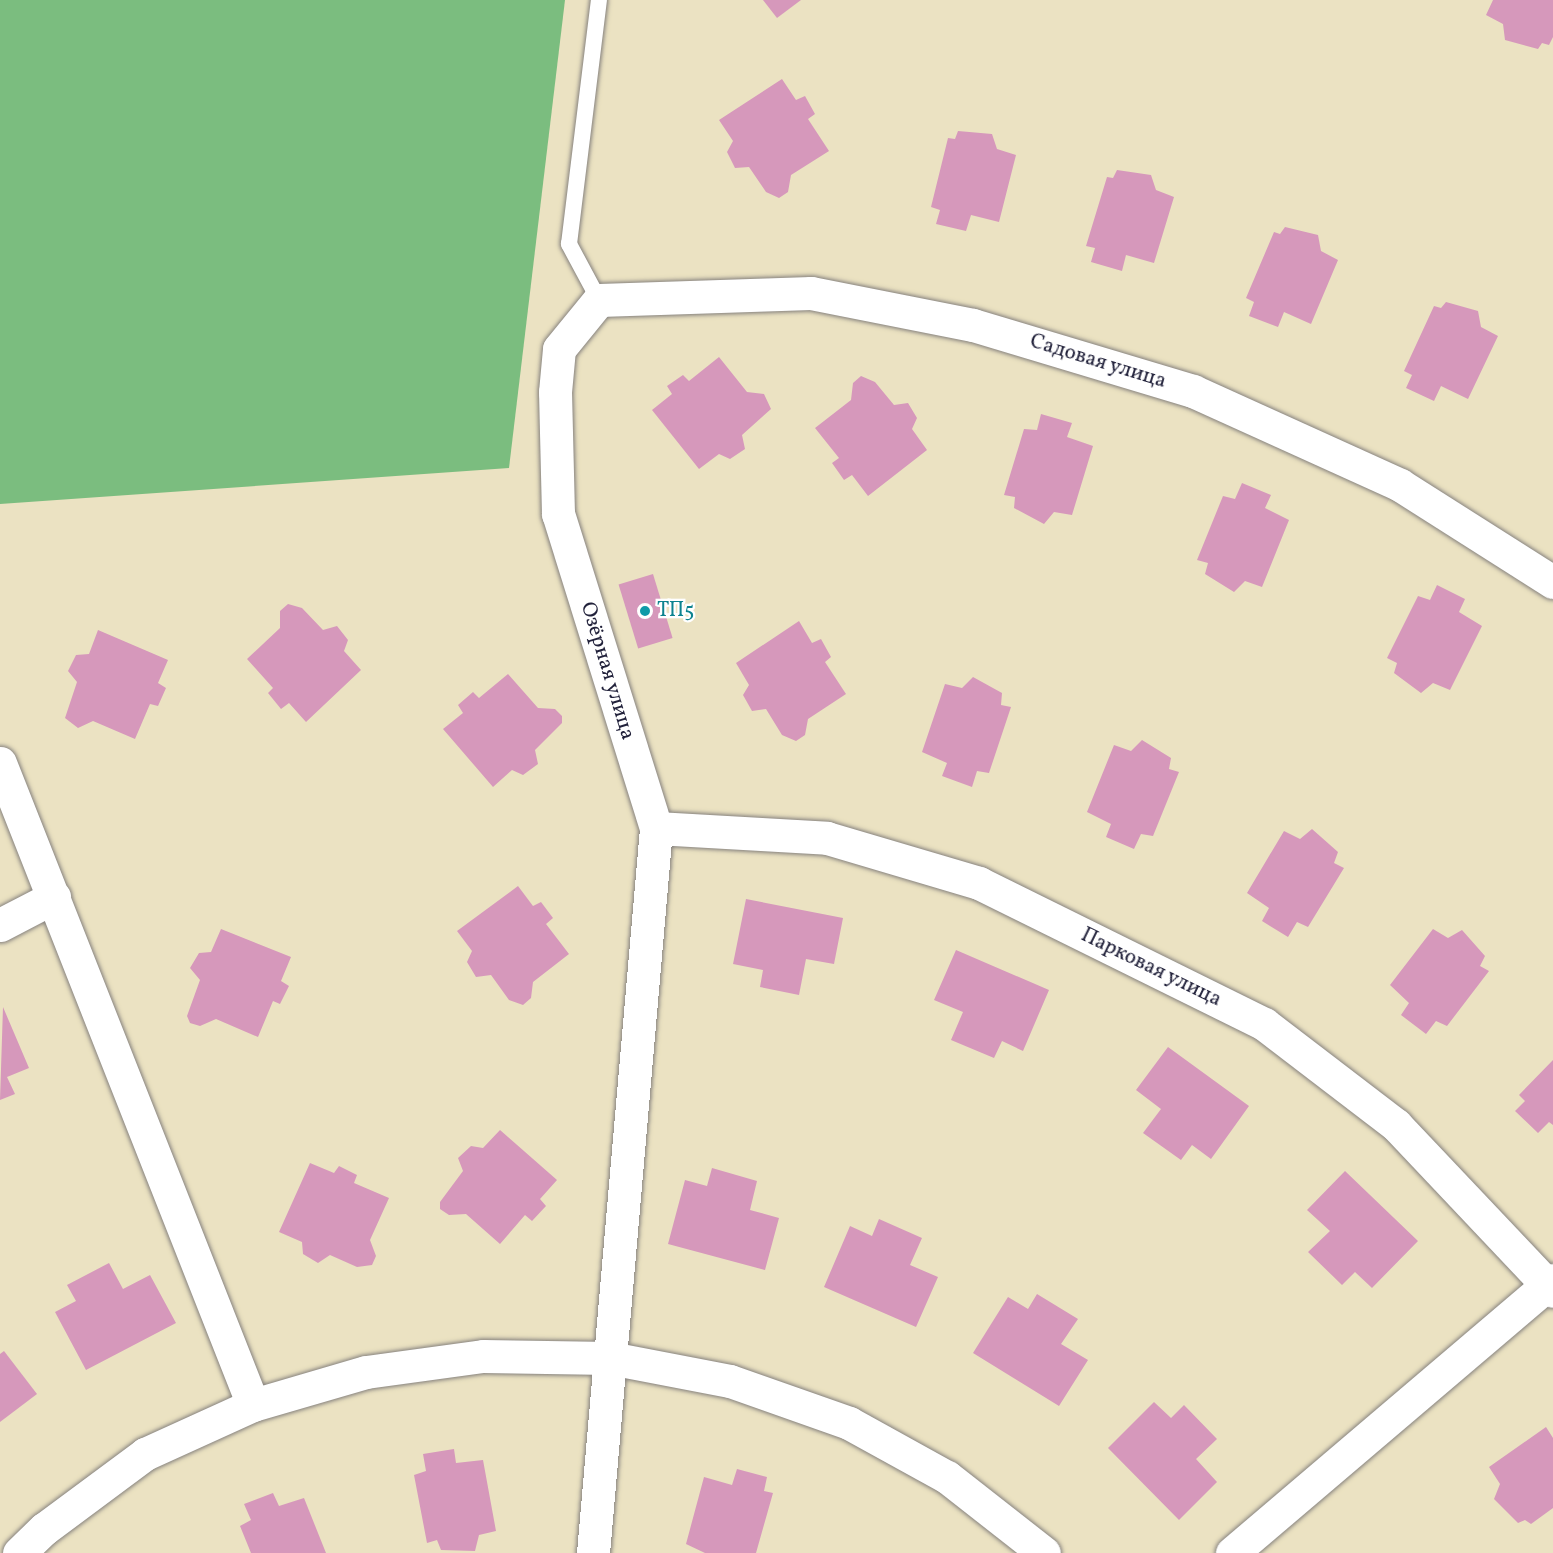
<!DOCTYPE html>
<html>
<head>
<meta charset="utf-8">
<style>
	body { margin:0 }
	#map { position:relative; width:1553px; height:1553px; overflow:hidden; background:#ebe2c2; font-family:Vollkorn,serif }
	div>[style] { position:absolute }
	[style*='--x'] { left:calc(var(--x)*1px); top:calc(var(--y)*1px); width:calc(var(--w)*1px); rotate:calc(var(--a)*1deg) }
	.forest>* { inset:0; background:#7bbd7f }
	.building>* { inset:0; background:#d698bb; transform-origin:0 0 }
	.roads { filter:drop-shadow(0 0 2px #86827e) drop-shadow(0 0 2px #86827e) }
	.service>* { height:16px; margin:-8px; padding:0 8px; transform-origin:8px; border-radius:8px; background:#fff }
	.minor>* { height:33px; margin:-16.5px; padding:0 16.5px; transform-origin:16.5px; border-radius:16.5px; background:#fff }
	.dots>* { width:16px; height:16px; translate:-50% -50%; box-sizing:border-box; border:3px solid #fff; border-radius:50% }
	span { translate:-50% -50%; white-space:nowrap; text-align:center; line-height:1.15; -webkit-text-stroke:4.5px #fff; paint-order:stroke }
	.street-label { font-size:21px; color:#22223b }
	.culture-label { font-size:21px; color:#0d838f }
	.left { translate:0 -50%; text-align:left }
</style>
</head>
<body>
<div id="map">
	<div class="forest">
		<div style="clip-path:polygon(0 0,565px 0,509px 468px,0 504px)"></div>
	</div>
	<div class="building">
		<div style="clip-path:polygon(763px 0,801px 0,777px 18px)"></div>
		<div style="clip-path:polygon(1493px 0,1553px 0,1553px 37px,1549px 45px,1542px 43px,1538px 49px,1505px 40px,1503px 24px,1486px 15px)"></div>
		<div style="clip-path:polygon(782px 79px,796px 100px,805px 96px,815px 114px,808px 119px,829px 151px,791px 175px,788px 192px,779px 198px,766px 192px,749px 167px,735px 168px,727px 152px,733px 141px,719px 120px)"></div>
		<div style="clip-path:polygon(958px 131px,992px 134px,997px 149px,1016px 155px,999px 222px,971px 215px,966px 231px,936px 224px,940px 210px,931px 207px,948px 138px,955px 139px)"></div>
		<div style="clip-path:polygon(1117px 170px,1151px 175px,1156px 190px,1174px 197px,1154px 263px,1126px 255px,1122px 271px,1091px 262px,1095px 248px,1086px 246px,1107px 177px,1113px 178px)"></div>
		<div style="clip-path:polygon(1285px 227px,1318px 235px,1321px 251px,1338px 260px,1311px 324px,1284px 312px,1278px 327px,1249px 316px,1254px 302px,1246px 298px,1274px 232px,1280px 234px)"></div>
		<div style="clip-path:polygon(1446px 302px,1478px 311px,1481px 327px,1498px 336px,1468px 399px,1441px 386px,1434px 401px,1406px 388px,1412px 375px,1404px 371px,1434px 306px,1441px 308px)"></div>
		<div style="clip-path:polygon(719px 357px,747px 392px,764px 394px,771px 409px,742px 435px,745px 449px,730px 459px,719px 454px,699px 469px,652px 410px,672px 394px,667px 386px,683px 375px,689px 381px)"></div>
		<div style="clip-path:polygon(861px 376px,875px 382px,894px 405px,908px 403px,917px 418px,912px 429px,927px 450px,868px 496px,852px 475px,844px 480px,832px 463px,839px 458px,815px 428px,851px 400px,853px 383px)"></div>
		<div style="clip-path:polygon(1041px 414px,1072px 423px,1067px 437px,1093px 446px,1072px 515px,1054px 512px,1044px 524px,1014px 508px,1015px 497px,1004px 495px,1024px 429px,1037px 430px)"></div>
		<div style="clip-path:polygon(1242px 483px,1271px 495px,1265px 508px,1289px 520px,1262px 587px,1245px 581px,1234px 592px,1205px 574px,1208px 563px,1197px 560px,1223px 496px,1235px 499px)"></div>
		<div style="left:653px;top:574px;width:67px;height:36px;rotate:73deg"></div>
		<div style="clip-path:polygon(1437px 585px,1465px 599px,1459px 612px,1482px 626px,1450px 690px,1433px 683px,1421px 693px,1394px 673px,1397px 663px,1387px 658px,1418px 596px,1430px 600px)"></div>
		<div style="clip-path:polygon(288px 604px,302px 608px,323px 630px,337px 626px,348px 640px,344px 651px,361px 670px,306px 722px,289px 703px,281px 709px,268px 693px,273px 688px,247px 659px,280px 628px,280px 611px)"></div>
		<div style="clip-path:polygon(799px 621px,812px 643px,821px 639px,831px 657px,825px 662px,846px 694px,808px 719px,805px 735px,796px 741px,782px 735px,766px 709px,752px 711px,743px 695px,749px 685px,736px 663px)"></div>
		<div style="clip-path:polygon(98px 630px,168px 660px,158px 683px,166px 688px,158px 706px,150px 704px,135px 739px,93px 721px,78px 728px,65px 718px,77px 682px,68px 671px,76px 655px,89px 654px)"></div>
		<div style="clip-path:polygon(508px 674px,538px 708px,555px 709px,562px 716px,562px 723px,535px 750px,538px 764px,523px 775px,512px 770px,493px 787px,443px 729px,463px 713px,458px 705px,473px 692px,479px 698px)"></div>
		<div style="clip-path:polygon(973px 677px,1002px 693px,1001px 705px,1011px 707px,989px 773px,977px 771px,972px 787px,942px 776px,947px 763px,922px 752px,945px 684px,962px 688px)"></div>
		<div style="clip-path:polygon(1142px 740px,1171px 758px,1169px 769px,1179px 772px,1153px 836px,1141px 834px,1134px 849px,1106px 837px,1111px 824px,1087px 812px,1114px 745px,1131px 751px)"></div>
		<div style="clip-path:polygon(1312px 829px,1338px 852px,1334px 863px,1344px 868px,1308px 927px,1297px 922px,1288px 937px,1262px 921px,1269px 908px,1247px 893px,1284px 831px,1300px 839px)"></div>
		<div style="clip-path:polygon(518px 886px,533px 906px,541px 902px,553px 918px,546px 924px,569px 954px,533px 982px,531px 998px,523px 1005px,509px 1000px,491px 975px,476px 977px,467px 962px,472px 951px,457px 931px)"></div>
		<div style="clip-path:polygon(746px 899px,843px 918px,834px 964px,806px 959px,799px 995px,760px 987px,763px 970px,733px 964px)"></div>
		<div style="clip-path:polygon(221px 929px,291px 957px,281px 981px,289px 986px,280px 1004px,273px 1001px,258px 1037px,216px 1019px,200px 1026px,190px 1023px,187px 1016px,200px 980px,190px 968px,199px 953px,211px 952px)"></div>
		<div style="clip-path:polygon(1433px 929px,1448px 938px,1462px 930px,1485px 956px,1480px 966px,1489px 971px,1447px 1026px,1436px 1021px,1426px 1034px,1401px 1015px,1409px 1003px,1390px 985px)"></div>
		<div style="clip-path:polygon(956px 950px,1049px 990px,1023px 1051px,1002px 1041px,994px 1058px,951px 1040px,963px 1012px,934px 1000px)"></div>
		<div style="clip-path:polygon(3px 1007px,29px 1068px,7px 1077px,15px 1094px,0 1100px)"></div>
		<div style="clip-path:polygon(1168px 1047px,1249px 1106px,1211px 1159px,1192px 1145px,1181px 1160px,1143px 1133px,1161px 1109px,1136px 1090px)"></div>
		<div style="clip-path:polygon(1553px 1060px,1553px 1125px,1549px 1122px,1538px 1133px,1515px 1111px,1525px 1101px,1519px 1095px)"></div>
		<div style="clip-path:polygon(500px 1130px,557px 1180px,540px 1199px,546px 1206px,532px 1221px,525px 1215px,500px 1244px,466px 1214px,449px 1215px,440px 1209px,440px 1202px,463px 1171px,458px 1158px,471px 1146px,483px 1148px)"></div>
		<div style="clip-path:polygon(310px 1163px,334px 1173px,339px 1166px,357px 1175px,354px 1183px,389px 1198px,370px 1240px,376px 1256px,372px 1265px,357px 1267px,330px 1255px,318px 1263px,303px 1254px,302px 1242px,279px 1232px)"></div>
		<div style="clip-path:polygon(712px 1168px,757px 1181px,750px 1210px,779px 1218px,765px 1270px,668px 1244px,685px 1180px,707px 1186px)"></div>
		<div style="clip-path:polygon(1345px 1171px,1418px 1241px,1372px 1288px,1355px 1272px,1342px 1285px,1308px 1252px,1330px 1231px,1307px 1210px)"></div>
		<div style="clip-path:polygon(879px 1219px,922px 1238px,910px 1265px,938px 1277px,916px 1327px,824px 1287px,850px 1226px,872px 1236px)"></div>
		<div style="clip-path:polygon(109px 1263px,123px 1289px,150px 1275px,176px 1323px,86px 1370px,55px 1312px,76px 1301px,67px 1285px)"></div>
		<div style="clip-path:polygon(1037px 1294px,1078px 1319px,1061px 1344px,1088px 1360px,1059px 1406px,973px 1353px,1008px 1297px,1028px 1309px)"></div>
		<div style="clip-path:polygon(4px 1351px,37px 1394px,0 1422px,0 1354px)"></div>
		<div style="clip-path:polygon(1154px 1402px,1171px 1418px,1184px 1405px,1217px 1439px,1196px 1459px,1217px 1482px,1179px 1520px,1108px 1448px)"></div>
		<div style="clip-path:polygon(1546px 1427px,1553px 1438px,1553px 1508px,1531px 1524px,1525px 1520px,1518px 1523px,1494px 1499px,1500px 1484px,1489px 1467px)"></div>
		<div style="clip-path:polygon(454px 1449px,456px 1463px,483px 1460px,496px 1531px,479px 1535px,475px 1551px,441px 1550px,437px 1540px,427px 1543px,414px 1475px,426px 1471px,423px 1454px)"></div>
		<div style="clip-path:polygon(737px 1469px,767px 1477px,764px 1491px,773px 1493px,756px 1553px,705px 1553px,686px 1544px,704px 1477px,732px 1485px)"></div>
		<div style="clip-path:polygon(273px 1493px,279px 1506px,304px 1498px,326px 1553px,251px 1553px,240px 1526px,251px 1520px,244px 1504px)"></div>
	</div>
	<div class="roads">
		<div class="service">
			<div style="--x:599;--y:300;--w:64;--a:-118.2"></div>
			<div style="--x:569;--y:244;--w:246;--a:-83"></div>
		</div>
		<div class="minor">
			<div style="--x:0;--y:763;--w:690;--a:68.49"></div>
			<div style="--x:656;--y:828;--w:171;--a:3.3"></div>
			<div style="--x:827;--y:838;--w:159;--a:16.5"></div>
			<div style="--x:979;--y:883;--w:318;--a:26.3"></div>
			<div style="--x:1264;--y:1024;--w:166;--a:37.4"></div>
			<div style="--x:1396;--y:1125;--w:228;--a:46.6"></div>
			<div style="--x:0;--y:925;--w:61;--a:-27.4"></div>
			<div style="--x:19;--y:1553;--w:35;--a:-44"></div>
			<div style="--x:44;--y:1529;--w:126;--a:-36.6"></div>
			<div style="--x:145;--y:1454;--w:119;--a:-24.4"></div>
			<div style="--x:253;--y:1405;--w:118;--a:-16.3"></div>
			<div style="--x:366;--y:1372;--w:118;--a:-7.8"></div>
			<div style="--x:483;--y:1356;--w:127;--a:0.9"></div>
			<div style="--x:610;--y:1358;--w:122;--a:10.9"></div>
			<div style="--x:730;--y:1381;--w:126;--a:19.4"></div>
			<div style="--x:849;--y:1423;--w:112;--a:28.9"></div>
			<div style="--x:947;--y:1477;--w:123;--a:38.1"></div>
			<div style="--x:593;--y:1553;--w:728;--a:-85.03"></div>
			<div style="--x:656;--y:828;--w:329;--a:-107.3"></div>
			<div style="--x:558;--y:514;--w:122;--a:-91.4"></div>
			<div style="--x:555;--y:392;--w:43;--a:-84.7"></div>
			<div style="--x:559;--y:349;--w:63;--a:-50.8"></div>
			<div style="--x:599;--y:300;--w:212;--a:-1.9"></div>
			<div style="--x:811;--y:293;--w:165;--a:11.2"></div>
			<div style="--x:973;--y:325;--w:230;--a:16.7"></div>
			<div style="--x:1193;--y:391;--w:227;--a:24.4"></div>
			<div style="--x:1400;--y:485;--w:181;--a:32.4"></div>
			<div style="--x:1232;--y:1553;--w:421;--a:-40.4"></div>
		</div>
	</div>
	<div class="dots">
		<div style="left:645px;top:611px;background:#0f9aa8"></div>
	</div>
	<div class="street-label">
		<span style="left:1098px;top:362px;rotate:17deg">Садовая улица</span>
		<span style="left:607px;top:671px;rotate:73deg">Озёрная улица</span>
		<span style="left:1151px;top:968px;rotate:26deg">Парковая улица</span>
	</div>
	<div class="culture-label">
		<span class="left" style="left:657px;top:611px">ТП5</span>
	</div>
</div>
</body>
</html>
